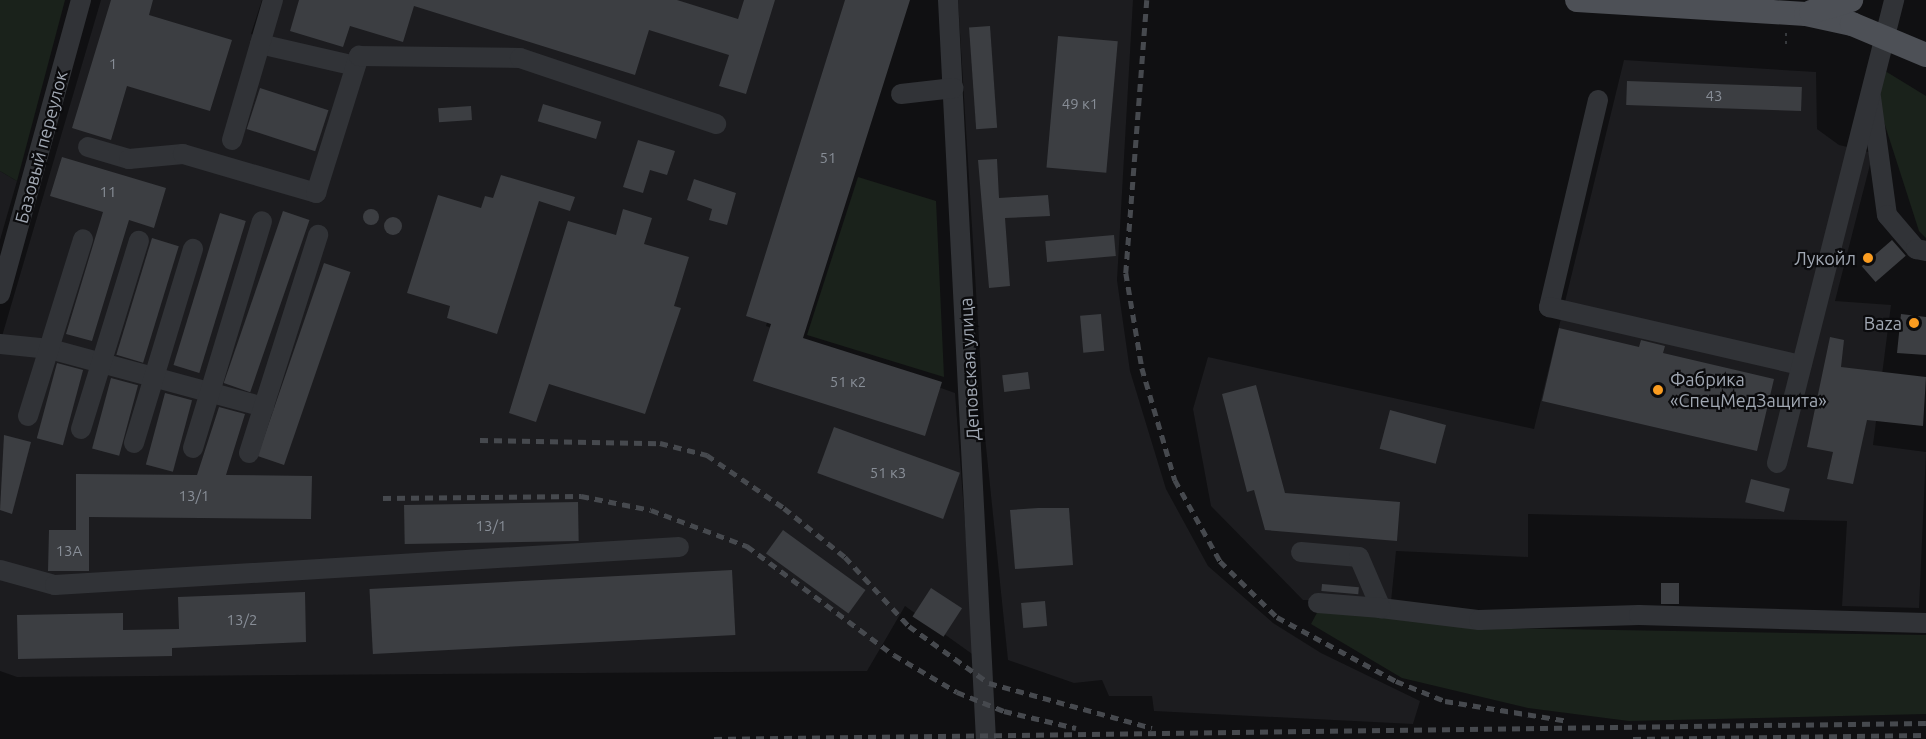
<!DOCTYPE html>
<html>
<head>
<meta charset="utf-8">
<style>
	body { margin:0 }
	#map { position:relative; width:1926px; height:739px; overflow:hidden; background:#101012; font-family:Ubuntu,sans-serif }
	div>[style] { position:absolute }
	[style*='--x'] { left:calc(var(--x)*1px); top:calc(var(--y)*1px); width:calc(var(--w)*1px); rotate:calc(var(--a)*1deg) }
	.built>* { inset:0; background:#1c1c1f }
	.green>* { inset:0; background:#1a221b }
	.building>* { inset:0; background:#3c3e42; transform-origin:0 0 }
	.round { border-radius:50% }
	.path>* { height:2px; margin-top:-1px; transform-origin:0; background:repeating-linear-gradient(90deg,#373a3e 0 3px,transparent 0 7.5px) }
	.minor>* { height:20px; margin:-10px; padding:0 10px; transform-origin:10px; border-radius:10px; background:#313337 }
	.major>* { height:24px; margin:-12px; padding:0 12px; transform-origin:12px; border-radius:12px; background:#4d5056 }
	.rail>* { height:4.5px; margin-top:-2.25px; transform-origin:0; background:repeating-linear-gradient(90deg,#46494e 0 8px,transparent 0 14px) }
	.dots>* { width:16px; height:16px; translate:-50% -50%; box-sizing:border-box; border:3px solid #0b0b0d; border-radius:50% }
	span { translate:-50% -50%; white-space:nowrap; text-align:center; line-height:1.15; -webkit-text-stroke:4.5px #0b0b0d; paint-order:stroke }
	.number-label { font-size:15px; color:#888e97 }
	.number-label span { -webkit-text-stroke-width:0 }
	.street-label { font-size:18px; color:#a1a8b3 }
	.poi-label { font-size:18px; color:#a1a8b3 }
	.right { translate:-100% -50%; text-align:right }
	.left { translate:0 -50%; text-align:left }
</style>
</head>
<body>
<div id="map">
	<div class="built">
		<div style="clip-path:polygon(101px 0,262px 0,251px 34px,268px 39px,280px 0,860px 0,766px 326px,955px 393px,975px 656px,905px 606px,867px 671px,17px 677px,0 671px,0 343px)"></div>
		<div style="clip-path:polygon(958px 0,1133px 0,1117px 280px,1130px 371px,1166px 489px,1208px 566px,1273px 623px,1321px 653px,1420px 701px,1413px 724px,1154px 711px,1152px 696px,1109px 696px,1102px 680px,1074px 683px,1008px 660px,985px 437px)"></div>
		<div style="clip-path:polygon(1624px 60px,1816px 72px,1817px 129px,1839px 145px,1873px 153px,1835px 301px,1891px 305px,1873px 445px,1926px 452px,1919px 608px,1842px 606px,1847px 521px,1528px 514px,1528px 557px,1396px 551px,1391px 602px,1303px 600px,1211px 506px,1193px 409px,1208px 357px,1534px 429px)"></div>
		<div style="clip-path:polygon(0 171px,17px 181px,0 240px)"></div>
	</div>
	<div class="green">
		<div style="clip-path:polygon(0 0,65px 0,17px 181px,0 171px)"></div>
		<div style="clip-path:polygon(1877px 66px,1926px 96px,1926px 238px,1919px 231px,1874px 91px)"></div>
		<div style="clip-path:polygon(858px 177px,936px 201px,944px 377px,807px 335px)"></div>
		<div style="clip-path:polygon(1319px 609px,1486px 628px,1926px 635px,1926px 714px,1629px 721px,1528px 708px,1402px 678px,1311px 624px)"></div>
	</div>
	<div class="building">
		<div style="clip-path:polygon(111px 0,153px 0,149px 15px,232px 40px,210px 111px,127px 86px,111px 140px,72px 128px)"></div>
		<div style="clip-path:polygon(299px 0,677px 0,738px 19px,744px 0,775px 0,746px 94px,719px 86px,729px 55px,649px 30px,635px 75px,414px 6px,403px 42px,350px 26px,343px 47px,290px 31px)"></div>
		<div style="clip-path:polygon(845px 0,910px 0,803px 338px,942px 382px,925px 436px,753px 381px,771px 324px,746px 316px)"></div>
		<div style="left:990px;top:26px;width:102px;height:21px;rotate:86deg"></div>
		<div style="left:1058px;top:36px;width:60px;height:132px;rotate:5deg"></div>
		<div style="left:1627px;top:81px;width:175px;height:24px;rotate:2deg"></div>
		<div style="left:260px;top:88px;width:72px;height:43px;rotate:18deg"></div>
		<div style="left:543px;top:104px;width:61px;height:18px;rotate:17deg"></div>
		<div style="left:471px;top:106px;width:14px;height:33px;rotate:86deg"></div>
		<div style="clip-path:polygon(638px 140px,675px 151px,667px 175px,650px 170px,643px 193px,623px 187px)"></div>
		<div style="clip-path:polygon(62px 157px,166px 188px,154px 228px,129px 220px,92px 341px,66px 334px,103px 212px,50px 196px)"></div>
		<div style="clip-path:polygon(997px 159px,999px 198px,1048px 195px,1050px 216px,1005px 218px,1010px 286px,989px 288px,978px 160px)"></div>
		<div style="clip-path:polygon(501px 175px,575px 197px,570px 211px,539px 201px,497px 334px,447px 318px,450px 306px,407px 293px,438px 195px,481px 208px,485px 196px,493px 198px)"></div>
		<div style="clip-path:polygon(694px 179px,736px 193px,727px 225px,709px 220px,712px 209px,687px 200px)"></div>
		<div class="round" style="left:363px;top:209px;width:16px;height:16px"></div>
		<div style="clip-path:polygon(623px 209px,652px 218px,644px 244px,689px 257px,674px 306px,681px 308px,645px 414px,549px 384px,536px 422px,509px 413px,568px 221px,616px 235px)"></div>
		<div style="left:283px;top:211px;width:28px;height:182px;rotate:19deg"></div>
		<div style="left:220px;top:213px;width:27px;height:159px;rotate:17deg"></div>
		<div class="round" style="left:384px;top:217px;width:18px;height:18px"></div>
		<div style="left:1114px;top:235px;width:21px;height:69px;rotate:85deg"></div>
		<div style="left:152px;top:238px;width:28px;height:122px;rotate:17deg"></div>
		<div style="left:1892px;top:240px;width:21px;height:40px;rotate:49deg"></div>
		<div style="left:324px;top:263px;width:28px;height:204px;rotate:19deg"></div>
		<div style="left:1101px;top:314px;width:37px;height:21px;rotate:85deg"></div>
		<div style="clip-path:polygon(1901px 314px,1926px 317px,1926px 355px,1897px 353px)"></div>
		<div style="clip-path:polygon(1559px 328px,1639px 347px,1641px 340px,1665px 346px,1663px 353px,1774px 379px,1757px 451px,1542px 401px)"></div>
		<div style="clip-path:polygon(1830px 337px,1844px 340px,1841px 367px,1926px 377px,1923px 426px,1867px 420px,1853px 484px,1827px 479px,1833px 452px,1807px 447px)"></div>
		<div style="left:57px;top:363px;width:27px;height:78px;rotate:15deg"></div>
		<div style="left:1028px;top:372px;width:17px;height:26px;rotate:83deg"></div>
		<div style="left:111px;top:378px;width:28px;height:73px;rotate:15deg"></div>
		<div style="clip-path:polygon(1256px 385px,1285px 493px,1400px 502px,1397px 541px,1265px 530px,1254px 490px,1247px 492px,1222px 394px)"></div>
		<div style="left:165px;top:393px;width:28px;height:74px;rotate:15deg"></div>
		<div style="clip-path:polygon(219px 407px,245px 414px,226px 475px,312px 476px,311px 519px,89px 517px,89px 571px,48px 571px,49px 530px,76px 530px,76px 474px,197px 475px)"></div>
		<div style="left:1390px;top:410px;width:58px;height:40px;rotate:15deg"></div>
		<div style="left:834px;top:427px;width:134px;height:49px;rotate:20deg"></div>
		<div style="clip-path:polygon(4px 435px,31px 442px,12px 514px,0 510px)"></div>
		<div style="left:1751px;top:479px;width:40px;height:24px;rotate:14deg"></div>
		<div style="left:578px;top:502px;width:39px;height:174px;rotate:89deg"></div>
		<div style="clip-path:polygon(1038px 508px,1069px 508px,1073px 565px,1015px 569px,1010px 510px)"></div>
		<div style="left:783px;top:530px;width:102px;height:29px;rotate:36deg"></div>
		<div style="left:732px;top:570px;width:65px;height:363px;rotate:87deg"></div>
		<div style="left:1661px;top:583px;width:18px;height:21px"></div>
		<div style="left:1322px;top:584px;width:37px;height:7px;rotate:5deg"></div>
		<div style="left:931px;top:588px;width:37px;height:34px;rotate:33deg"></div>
		<div style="clip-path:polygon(305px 592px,306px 642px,172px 648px,172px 656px,18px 659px,17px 615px,123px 613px,123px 630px,179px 629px,178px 597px)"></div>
		<div style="left:1045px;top:601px;width:25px;height:24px;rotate:85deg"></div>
	</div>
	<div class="path">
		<div style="--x:1786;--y:44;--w:12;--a:-90"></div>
	</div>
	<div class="minor">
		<div style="--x:948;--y:0;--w:740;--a:87.06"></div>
		<div style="--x:260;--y:44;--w:98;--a:13"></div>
		<div style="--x:901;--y:94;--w:53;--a:-6.5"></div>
		<div style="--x:1871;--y:97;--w:119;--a:82.3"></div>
		<div style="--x:1887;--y:215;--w:45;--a:49.5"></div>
		<div style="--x:1916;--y:249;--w:10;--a:11"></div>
		<div style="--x:1598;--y:100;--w:213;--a:103.3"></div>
		<div style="--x:1549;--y:307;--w:259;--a:13"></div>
		<div style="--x:232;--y:140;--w:146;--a:-73.7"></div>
		<div style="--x:88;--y:147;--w:43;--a:16.3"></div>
		<div style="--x:129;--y:159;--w:54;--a:-5.3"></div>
		<div style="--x:183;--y:154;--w:139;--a:16.3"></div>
		<div style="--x:316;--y:193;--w:144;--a:-72.6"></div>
		<div style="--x:359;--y:56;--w:161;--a:0.7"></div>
		<div style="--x:520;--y:58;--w:207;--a:18.6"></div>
		<div style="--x:0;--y:294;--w:305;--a:-74.6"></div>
		<div style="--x:0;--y:344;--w:50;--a:5.7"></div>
		<div style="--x:50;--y:349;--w:222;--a:15.2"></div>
		<div style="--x:28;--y:416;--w:185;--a:-72.7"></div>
		<div style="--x:81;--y:429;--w:197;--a:-72.9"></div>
		<div style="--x:134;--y:443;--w:203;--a:-73.1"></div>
		<div style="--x:193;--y:448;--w:237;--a:-73.1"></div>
		<div style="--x:249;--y:453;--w:229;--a:-72.4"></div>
		<div style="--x:1777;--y:463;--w:478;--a:-75.8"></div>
		<div style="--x:1301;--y:552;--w:58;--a:4.9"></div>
		<div style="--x:1359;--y:557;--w:56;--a:66.7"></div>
		<div style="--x:1381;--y:608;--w:99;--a:7"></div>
		<div style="--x:1479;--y:620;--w:160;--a:-1.8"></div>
		<div style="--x:1639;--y:615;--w:287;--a:1.6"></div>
		<div style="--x:0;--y:570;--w:57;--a:15.3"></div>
		<div style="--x:55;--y:585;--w:625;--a:-3.48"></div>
		<div style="--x:1318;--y:603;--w:63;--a:4.5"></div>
	</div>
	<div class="major">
		<div style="--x:1577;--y:0;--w:229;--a:3.5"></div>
		<div style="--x:1806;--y:14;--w:47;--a:12.3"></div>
		<div style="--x:1852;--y:24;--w:80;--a:22.7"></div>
		<div style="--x:1811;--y:12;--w:42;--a:-16.7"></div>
	</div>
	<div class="rail">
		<div style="--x:1147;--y:0;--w:274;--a:94.4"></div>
		<div style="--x:1126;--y:273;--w:96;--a:80.4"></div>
		<div style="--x:1142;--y:368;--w:117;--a:73.6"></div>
		<div style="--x:1175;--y:480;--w:93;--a:60.9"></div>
		<div style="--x:1220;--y:561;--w:80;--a:44.5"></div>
		<div style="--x:1277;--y:617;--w:135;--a:28.3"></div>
		<div style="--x:1396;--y:681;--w:53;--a:22.2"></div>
		<div style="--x:1445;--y:701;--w:125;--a:9.2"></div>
		<div style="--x:480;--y:440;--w:180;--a:1"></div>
		<div style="--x:660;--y:443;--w:49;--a:14.3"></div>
		<div style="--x:707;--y:455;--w:93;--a:34.5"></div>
		<div style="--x:784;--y:508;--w:78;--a:38.8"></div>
		<div style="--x:845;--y:557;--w:94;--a:47.2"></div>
		<div style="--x:909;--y:626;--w:98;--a:35.5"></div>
		<div style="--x:989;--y:683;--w:169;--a:15.4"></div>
		<div style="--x:383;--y:498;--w:198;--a:-0.6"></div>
		<div style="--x:581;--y:496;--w:71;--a:11.3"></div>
		<div style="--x:651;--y:510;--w:103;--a:20.6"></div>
		<div style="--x:747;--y:546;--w:183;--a:36.6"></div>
		<div style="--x:894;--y:655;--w:73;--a:30.4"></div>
		<div style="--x:957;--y:692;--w:51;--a:22"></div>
		<div style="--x:1004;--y:711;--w:74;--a:13.3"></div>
		<div style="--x:714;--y:739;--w:1212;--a:-0.76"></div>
		<div style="--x:1633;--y:739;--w:293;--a:-0.8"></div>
	</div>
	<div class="dots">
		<div style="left:1868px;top:258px;background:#fa9c20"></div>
		<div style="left:1914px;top:323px;background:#fa9c20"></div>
		<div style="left:1658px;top:390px;background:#fa9c20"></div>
	</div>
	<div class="number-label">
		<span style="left:113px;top:64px">1</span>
		<span style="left:1714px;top:96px">43</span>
		<span style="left:1080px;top:104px">49 к1</span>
		<span style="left:828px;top:158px">51</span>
		<span style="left:108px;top:192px">11</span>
		<span style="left:848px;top:382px">51 к2</span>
		<span style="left:888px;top:473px">51 к3</span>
		<span style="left:194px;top:496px">13/1</span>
		<span style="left:491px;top:526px">13/1</span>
		<span style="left:69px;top:551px">13А</span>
		<span style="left:242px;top:620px">13/2</span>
	</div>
	<div class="street-label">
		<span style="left:41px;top:147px;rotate:-75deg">Базовый переулок</span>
		<span style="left:969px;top:369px;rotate:-93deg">Деповская улица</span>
	</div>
	<div class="poi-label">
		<span class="right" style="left:1856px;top:258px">Лукойл</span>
		<span class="right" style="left:1902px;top:323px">Baza</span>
		<span class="left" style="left:1670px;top:390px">Фабрика<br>«СпецМедЗащита»</span>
	</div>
</div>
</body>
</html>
